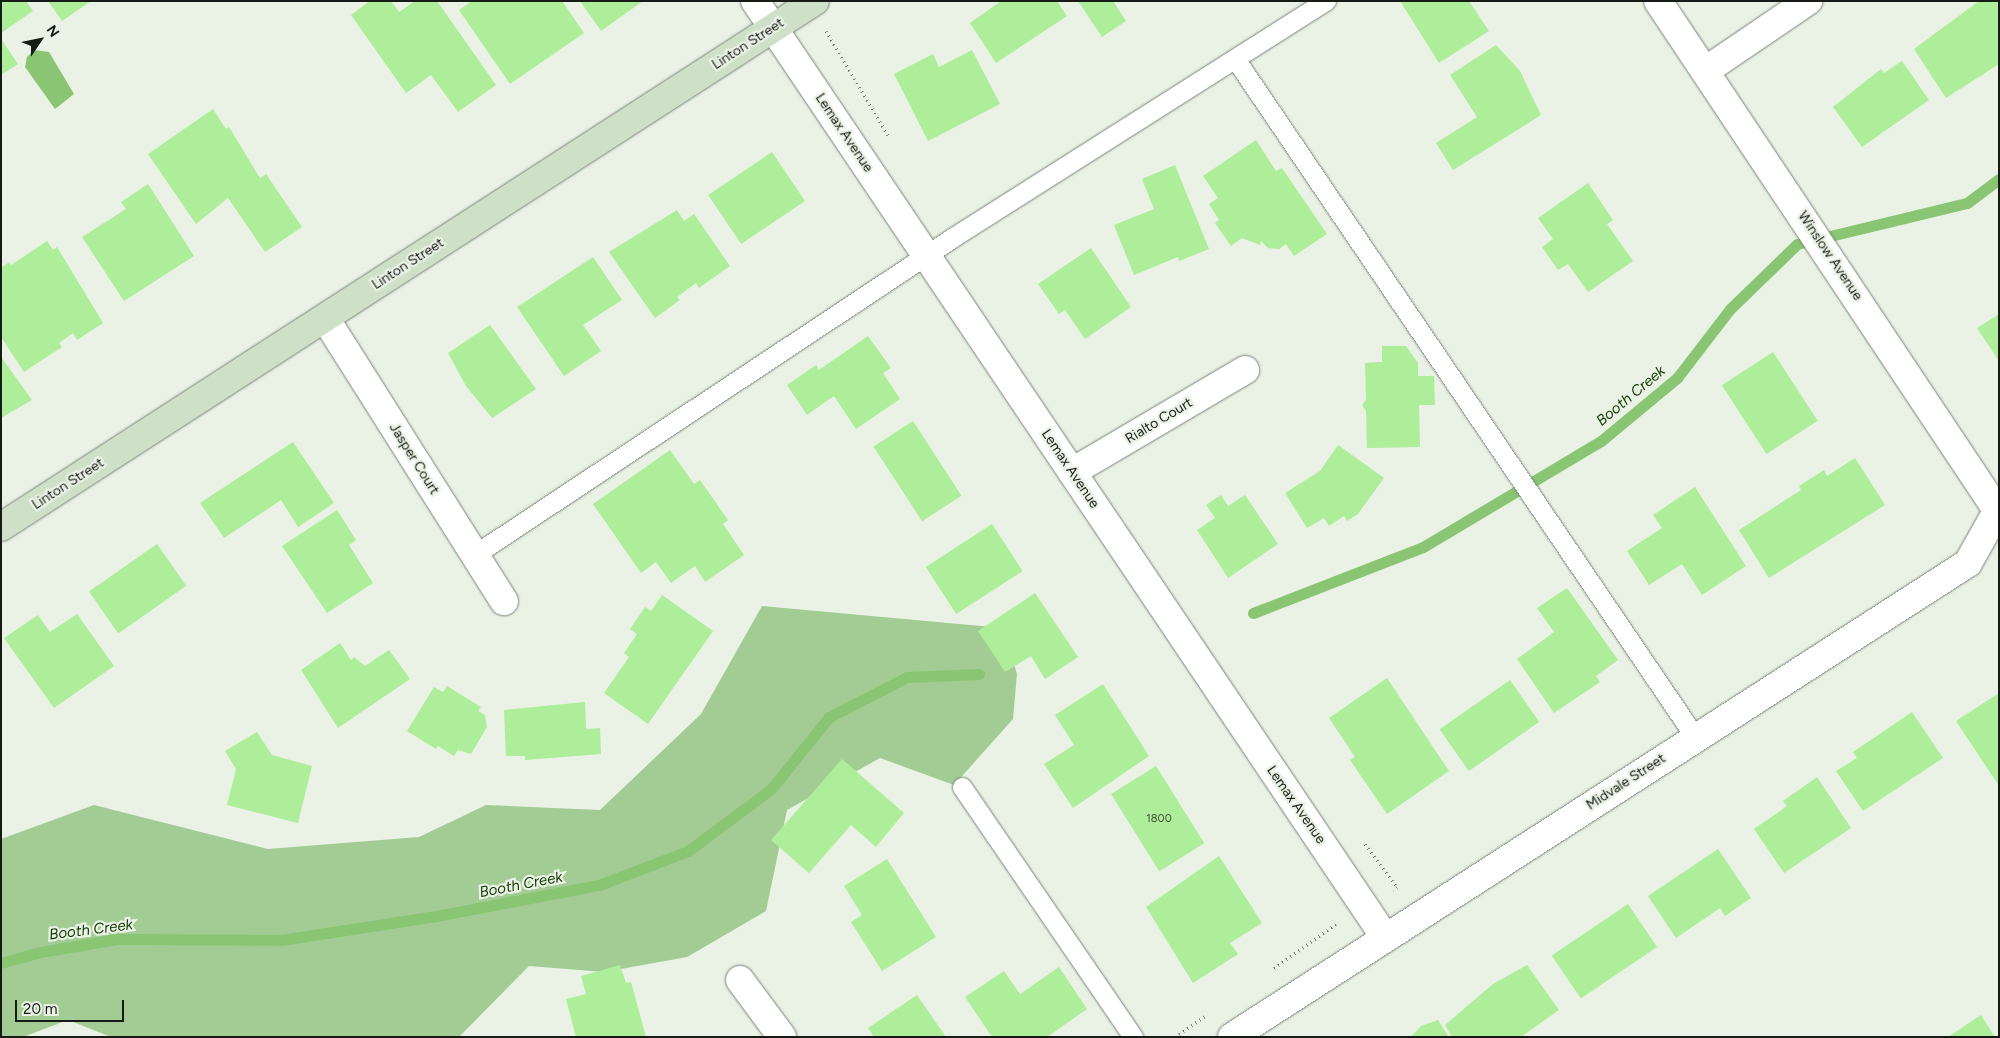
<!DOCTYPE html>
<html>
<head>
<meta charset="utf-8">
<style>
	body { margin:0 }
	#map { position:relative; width:2000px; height:1038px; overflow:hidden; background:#e9f2e5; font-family:Figtree,sans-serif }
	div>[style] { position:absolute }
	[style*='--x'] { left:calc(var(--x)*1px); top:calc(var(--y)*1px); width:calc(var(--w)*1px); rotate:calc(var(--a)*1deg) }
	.green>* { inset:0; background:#a2cc94 }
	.water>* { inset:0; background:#89c573 }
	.stream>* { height:11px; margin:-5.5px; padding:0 5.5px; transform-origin:5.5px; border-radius:5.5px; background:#89c573 }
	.building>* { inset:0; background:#aeed99; transform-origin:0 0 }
	.path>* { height:3px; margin-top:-1.5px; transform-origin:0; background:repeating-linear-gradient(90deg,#777d74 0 1px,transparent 0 5px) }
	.roads { filter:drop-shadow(0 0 1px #7a8378) drop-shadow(0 0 1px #7a8378) }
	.lane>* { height:19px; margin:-9.5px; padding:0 9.5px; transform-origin:9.5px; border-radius:9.5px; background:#fff }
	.street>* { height:28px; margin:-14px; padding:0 14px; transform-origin:14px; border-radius:14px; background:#fff }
	.secondary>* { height:28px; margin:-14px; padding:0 14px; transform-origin:14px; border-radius:14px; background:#cee0c8 }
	span { translate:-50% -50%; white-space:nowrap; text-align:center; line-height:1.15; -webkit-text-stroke:4.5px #e9f2e5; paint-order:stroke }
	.number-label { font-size:11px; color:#3d5037 }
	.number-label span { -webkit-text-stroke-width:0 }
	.street-label { font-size:14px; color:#171b16 }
	.water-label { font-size:15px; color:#133b01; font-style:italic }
	.frame { position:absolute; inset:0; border:2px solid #171b16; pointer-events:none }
	.north { position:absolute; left:15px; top:15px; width:50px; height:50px; -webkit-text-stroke:4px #e9f2e5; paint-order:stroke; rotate:56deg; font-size:14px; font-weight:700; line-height:20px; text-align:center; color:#171b16 }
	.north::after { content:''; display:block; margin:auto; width:18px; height:22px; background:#171b16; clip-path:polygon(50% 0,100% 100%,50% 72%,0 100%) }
	.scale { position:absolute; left:15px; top:1000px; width:109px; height:22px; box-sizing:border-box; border:2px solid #171b16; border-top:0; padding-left:6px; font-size:15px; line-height:18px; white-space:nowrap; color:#171b16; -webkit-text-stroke:4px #e9f2e5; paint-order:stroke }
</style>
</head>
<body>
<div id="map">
	<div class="green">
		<div style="clip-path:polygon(762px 606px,1003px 628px,1017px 674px,1013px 719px,954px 785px,880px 758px,787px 810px,766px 911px,687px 957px,604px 972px,529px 966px,459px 1037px,111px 1037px,68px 1020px,23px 1037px,1px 1037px,1px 839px,94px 805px,268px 849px,419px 837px,486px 805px,600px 810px,701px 714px)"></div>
	</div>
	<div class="water">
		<div style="clip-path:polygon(34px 50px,49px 52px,74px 94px,55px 109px,25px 67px,27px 57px)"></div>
	</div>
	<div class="stream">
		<div style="--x:1253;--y:613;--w:182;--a:-21.2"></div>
		<div style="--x:1423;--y:547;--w:207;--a:-30.8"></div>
		<div style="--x:1601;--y:441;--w:99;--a:-39.7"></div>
		<div style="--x:1677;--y:378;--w:87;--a:-52.5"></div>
		<div style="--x:1730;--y:309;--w:93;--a:-44.1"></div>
		<div style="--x:1797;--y:244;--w:175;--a:-13.6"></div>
		<div style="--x:1967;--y:203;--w:40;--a:-37"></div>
		<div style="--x:1;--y:963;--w:41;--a:-15.8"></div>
		<div style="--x:40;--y:952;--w:78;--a:-9.6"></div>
		<div style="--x:117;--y:939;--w:164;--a:0.3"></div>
		<div style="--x:281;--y:940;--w:157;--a:-8.8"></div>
		<div style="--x:436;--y:916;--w:166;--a:-10.8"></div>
		<div style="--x:599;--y:885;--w:95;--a:-20.9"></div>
		<div style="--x:688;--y:851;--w:104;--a:-36.8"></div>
		<div style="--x:771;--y:789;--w:92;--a:-51.1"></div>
		<div style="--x:829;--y:717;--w:88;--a:-27.1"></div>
		<div style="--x:907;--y:677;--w:72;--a:-2.4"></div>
	</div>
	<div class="building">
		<div style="clip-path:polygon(1px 1px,26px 1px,33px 11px,1px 33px)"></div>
		<div style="clip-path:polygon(48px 1px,91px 1px,62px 21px)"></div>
		<div style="clip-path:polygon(370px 1px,391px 1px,399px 12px,415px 1px,437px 1px,496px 85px,458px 112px,431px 75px,406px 93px,351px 15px)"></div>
		<div style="clip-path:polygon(472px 1px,562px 1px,584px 33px,510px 84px,459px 10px)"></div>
		<div style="clip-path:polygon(580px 1px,643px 1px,601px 31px)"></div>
		<div style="clip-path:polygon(1001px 1px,1057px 1px,1067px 16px,996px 63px,970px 23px)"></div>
		<div style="clip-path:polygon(1078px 1px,1113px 1px,1126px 21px,1102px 37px)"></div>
		<div style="clip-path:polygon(1400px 1px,1469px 1px,1489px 31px,1439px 63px)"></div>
		<div style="clip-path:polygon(1979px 1px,1999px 1px,1999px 64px,1946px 98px,1914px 49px)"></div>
		<div style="clip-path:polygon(1px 39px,18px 64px,1px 75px)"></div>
		<div style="clip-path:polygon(1496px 45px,1520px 71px,1541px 115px,1453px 170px,1436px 143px,1477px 117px,1450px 75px)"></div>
		<div style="clip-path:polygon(972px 50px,1000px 104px,928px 141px,894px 74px,933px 54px,939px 67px)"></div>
		<div style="clip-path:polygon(1902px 61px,1929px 100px,1862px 147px,1833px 107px,1881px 69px,1884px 73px)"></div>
		<div style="clip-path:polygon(213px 109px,226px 129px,229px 127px,260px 178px,266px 174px,302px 227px,265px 252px,228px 198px,196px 224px,148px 154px)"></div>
		<div style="clip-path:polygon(1256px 140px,1276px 171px,1282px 168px,1327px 234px,1294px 256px,1286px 244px,1279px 249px,1268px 248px,1261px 241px,1260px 245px,1242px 238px,1231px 246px,1215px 223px,1219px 220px,1209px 204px,1218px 198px,1203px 176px)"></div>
		<div style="left:772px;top:152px;width:59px;height:77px;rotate:56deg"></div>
		<div style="clip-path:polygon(1175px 165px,1209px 249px,1179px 261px,1178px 257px,1134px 275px,1114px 225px,1154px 209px,1142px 179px)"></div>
		<div style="clip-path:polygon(1588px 183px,1613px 220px,1607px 224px,1633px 261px,1588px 292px,1568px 264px,1558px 270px,1542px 247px,1553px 239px,1538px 218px)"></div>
		<div style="clip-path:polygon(148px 184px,194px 256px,124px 301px,82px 237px,126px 209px,121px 202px)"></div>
		<div style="clip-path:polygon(677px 210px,684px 221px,694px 214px,730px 266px,699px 288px,696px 283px,677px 297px,680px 300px,655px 318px,609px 252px)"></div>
		<div style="clip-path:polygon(47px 241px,53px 250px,57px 247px,103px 323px,77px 340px,73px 333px,59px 343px,62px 347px,24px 372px,1px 337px,1px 268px,9px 262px,11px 265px)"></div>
		<div style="clip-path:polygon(1091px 248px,1131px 307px,1085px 339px,1065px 310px,1059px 314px,1038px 284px)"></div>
		<div style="clip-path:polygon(593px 257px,622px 300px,583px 325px,601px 351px,564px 376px,517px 307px)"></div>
		<div style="clip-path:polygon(1999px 314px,1999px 361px,1977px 328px)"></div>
		<div style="clip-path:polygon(490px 325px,536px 389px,492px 418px,466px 386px,448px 353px)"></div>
		<div style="clip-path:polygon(868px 336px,891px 368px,883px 373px,900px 399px,856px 429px,834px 396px,807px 415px,787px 385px,816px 365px,819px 370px)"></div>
		<div style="clip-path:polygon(1382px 346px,1406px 346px,1418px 363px,1418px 376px,1434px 376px,1435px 405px,1419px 405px,1420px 447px,1367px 448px,1366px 411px,1362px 405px,1366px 400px,1365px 363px,1382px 362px)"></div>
		<div style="left:1773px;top:352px;width:82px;height:61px;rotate:57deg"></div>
		<div style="clip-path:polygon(1px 357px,32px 400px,1px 418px)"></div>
		<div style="left:913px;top:421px;width:89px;height:47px;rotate:57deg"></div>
		<div style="clip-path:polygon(293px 442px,334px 503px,298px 527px,281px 500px,224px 538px,200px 503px)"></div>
		<div style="clip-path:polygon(1338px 445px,1384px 478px,1358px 514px,1347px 521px,1344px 516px,1329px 526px,1324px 518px,1307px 528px,1285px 493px,1320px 471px)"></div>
		<div style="clip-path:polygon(670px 450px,694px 484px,700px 480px,728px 520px,723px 524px,744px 555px,705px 582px,695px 566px,671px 583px,656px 562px,641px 573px,593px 504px)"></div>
		<div style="clip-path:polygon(1855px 458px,1885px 505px,1769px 578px,1739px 530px,1801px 490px,1799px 486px,1824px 470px,1827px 476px)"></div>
		<div style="clip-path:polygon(1695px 487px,1746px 566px,1702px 595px,1682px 564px,1649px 585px,1627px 551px,1662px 528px,1653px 515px)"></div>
		<div style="clip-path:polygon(1221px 495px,1228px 506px,1245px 495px,1278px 544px,1228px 578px,1197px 530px,1215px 518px,1206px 505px)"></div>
		<div style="clip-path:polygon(337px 510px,356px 540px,349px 545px,373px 583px,327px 613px,282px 546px)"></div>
		<div style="left:992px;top:524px;width:56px;height:79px;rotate:57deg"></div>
		<div style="left:157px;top:544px;width:51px;height:83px;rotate:55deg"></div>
		<div style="clip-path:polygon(1567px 588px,1618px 660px,1596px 676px,1600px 682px,1554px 713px,1517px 659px,1554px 632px,1537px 608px)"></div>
		<div style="clip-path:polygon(1035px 593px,1078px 657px,1045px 679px,1031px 656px,1005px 672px,978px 631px)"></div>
		<div style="clip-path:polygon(662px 595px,713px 631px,648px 724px,604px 693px,629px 657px,624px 653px,637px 634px,630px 629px,645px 607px,651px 611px)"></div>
		<div style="clip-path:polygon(77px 614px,114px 666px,54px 708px,4px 638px,38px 615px,50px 632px)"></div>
		<div style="clip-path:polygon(340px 643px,351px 660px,354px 657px,365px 666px,389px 650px,410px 679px,338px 728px,301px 670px)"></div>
		<div style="clip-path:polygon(1387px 678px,1449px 771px,1387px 814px,1350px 760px,1355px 757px,1329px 718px)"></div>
		<div style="left:1510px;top:680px;width:51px;height:86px;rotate:55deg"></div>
		<div style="clip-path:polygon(1103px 684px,1149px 756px,1073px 808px,1044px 764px,1074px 745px,1055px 715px)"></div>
		<div style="clip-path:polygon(447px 686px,481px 707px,478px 711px,485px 715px,487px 727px,471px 754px,458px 750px,454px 756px,438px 746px,436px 749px,407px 731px,434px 687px,443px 692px)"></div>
		<div style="clip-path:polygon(1999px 693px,1999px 786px,1956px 721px)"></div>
		<div style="clip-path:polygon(585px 702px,586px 729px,600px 728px,601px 754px,525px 760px,525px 756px,506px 756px,504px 710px)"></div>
		<div style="clip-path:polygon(1912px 712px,1943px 758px,1863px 811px,1836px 771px,1857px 758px,1853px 752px)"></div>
		<div style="clip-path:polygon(257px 732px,272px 755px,312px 766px,298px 823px,227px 805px,236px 769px,225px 751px)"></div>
		<div style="clip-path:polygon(842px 759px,904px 813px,876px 847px,851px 825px,809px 873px,771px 840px)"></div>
		<div style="left:1156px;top:766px;width:91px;height:53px;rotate:58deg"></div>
		<div style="clip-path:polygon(1817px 777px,1851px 828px,1784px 873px,1754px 829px,1787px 806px,1783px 801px)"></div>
		<div style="clip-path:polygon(1718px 849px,1751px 898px,1725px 916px,1720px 908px,1676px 938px,1648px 896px)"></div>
		<div style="clip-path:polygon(1219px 856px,1262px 923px,1230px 943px,1238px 954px,1193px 983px,1146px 907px)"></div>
		<div style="clip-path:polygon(887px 859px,936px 937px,882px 971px,851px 922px,862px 915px,844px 886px)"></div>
		<div style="left:1628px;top:904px;width:52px;height:92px;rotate:56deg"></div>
		<div style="clip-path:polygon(620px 965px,626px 983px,631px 982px,646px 1037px,576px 1037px,566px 999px,586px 994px,581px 976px)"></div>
		<div style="clip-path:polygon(1527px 965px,1559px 1010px,1521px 1037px,1452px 1037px,1445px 1025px,1493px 984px)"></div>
		<div style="clip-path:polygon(1059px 967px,1087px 1009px,1047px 1037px,992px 1037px,965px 997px,1004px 971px,1020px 994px)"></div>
		<div style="clip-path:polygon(917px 995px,946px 1037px,874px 1037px,868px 1028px)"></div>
		<div style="clip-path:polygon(1981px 1015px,1995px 1037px,1948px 1037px)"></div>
		<div style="clip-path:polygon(1438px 1020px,1449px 1037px,1411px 1037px,1421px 1026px)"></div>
	</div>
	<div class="path">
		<div style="--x:826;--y:31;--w:121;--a:59.2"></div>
		<div style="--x:1365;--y:844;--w:54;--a:53.3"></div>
		<div style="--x:1397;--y:887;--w:5;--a:143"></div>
		<div style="--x:1274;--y:968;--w:76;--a:-35.4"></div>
		<div style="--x:1175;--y:1037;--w:37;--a:-35"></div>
	</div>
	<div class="roads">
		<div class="lane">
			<div style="--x:1236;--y:60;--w:818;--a:55.86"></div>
			<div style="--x:474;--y:555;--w:574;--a:-33.55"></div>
			<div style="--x:952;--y:238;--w:443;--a:-32.4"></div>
			<div style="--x:962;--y:787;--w:303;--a:55.6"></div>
		</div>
		<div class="street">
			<div style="--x:755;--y:1;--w:1128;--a:56.06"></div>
			<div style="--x:1658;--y:1;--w:615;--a:56.34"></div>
			<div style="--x:1705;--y:71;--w:125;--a:-34.2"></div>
			<div style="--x:325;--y:318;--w:335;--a:57.7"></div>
			<div style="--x:1072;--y:472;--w:201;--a:-30.5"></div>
			<div style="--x:740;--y:980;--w:71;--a:53.6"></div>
			<div style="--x:1232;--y:1037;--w:875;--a:-32.78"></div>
			<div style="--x:1968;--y:563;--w:63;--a:-60.6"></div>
		</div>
		<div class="secondary">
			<div style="--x:1;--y:527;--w:969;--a:-32.87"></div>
		</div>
	</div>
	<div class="number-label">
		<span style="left:1159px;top:819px">1800</span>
	</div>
	<div class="street-label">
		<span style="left:748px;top:44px;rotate:-33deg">Linton Street</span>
		<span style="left:844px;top:133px;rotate:56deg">Lemax Avenue</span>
		<span style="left:1830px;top:256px;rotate:56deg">Winslow Avenue</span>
		<span style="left:408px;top:264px;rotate:-33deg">Linton Street</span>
		<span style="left:1159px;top:421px;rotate:-31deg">Rialto Court</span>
		<span style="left:414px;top:459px;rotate:58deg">Jasper Court</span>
		<span style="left:1070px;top:469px;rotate:56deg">Lemax Avenue</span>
		<span style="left:68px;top:484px;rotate:-33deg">Linton Street</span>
		<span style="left:1626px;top:782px;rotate:-33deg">Midvale Street</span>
		<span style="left:1296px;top:805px;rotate:55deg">Lemax Avenue</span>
	</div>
	<div class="water-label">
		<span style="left:1631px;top:396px;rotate:-40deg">Booth Creek</span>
		<span style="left:521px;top:885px;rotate:-11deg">Booth Creek</span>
		<span style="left:91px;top:930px;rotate:-7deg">Booth Creek</span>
	</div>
	<div class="frame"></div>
	<div class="north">N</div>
	<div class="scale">20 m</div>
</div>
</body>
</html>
